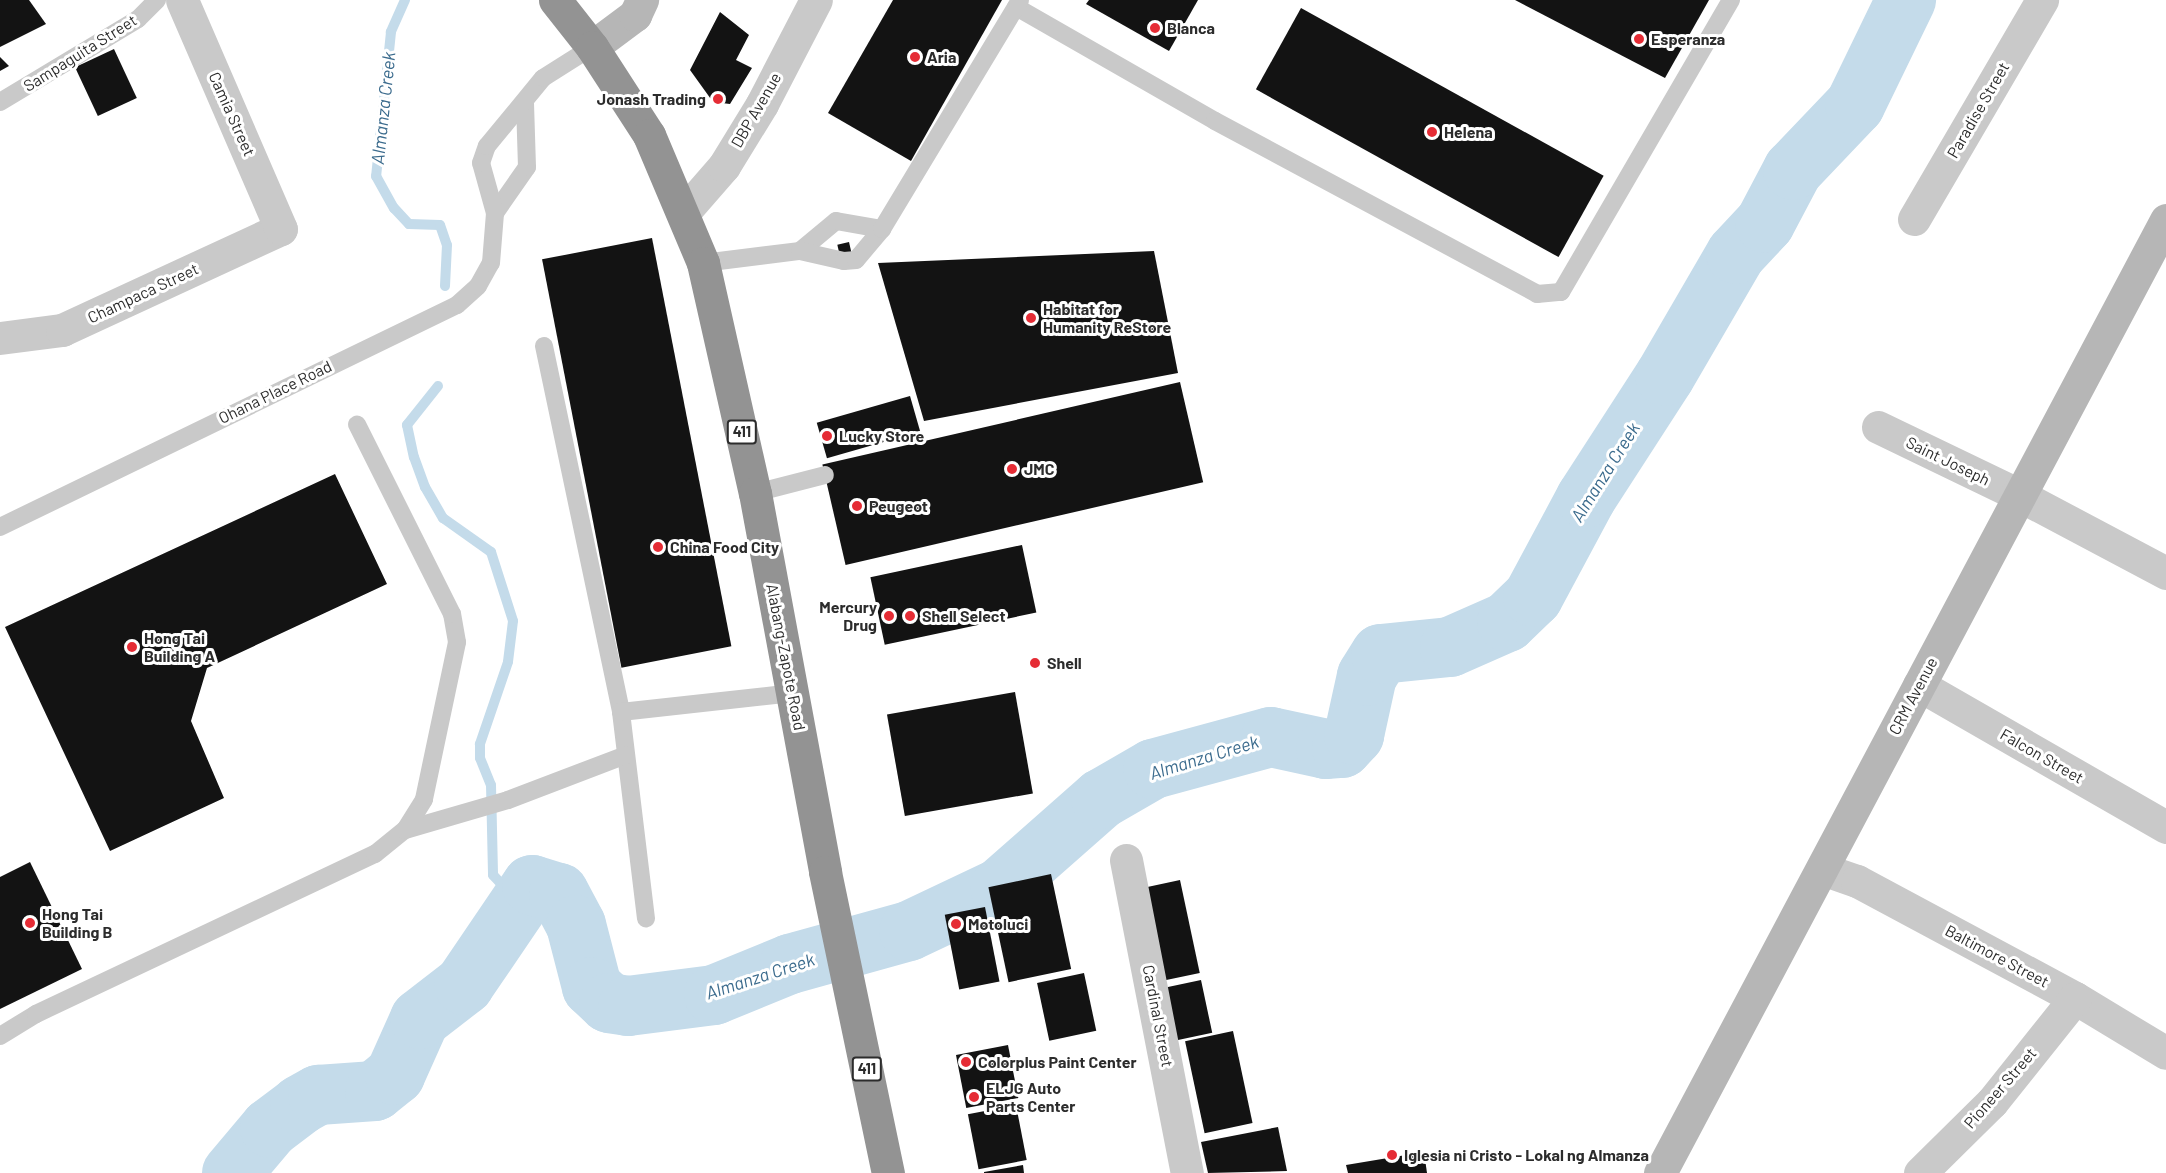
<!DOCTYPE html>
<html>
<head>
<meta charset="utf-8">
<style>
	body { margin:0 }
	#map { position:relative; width:2166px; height:1173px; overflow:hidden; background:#fff; font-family:Barlow,sans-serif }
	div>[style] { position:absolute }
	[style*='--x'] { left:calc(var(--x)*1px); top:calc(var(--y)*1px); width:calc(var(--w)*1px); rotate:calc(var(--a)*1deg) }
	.stream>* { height:10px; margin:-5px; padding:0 5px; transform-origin:5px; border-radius:5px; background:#c4dbea }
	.river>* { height:60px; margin:-30px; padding:0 30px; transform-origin:30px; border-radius:30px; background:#c4dbea }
	.building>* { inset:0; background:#131313; transform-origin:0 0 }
	.lane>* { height:18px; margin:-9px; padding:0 9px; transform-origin:9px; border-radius:9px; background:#c9c9c9 }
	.street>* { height:33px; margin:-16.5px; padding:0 16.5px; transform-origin:16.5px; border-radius:16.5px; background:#c9c9c9 }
	.secondary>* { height:33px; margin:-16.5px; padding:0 16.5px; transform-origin:16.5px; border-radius:16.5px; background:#b6b6b6 }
	.highway>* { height:33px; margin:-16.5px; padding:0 16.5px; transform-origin:16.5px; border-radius:16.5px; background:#939393 }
	.dots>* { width:16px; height:16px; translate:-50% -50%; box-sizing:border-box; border:3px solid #fff; border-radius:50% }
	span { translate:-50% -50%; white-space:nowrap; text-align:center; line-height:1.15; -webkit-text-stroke:6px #fff; paint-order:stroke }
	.shield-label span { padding:2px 4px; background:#fff; border:2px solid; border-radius:4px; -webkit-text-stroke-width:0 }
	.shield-label { font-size:15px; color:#2c2c2c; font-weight:700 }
	.poi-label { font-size:16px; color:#2c2c2c; font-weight:700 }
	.left { translate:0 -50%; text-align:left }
	.right { translate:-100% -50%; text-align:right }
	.street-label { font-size:16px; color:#2c2c2c }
	.water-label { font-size:18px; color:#3b6b8d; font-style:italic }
</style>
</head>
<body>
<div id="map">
	<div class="stream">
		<div style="--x:405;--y:0;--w:35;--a:114"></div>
		<div style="--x:391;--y:32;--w:145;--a:95.9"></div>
		<div style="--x:376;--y:176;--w:37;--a:61"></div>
		<div style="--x:394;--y:208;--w:22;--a:47"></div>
		<div style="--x:409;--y:224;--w:31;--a:2"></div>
		<div style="--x:440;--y:225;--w:21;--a:71"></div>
		<div style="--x:447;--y:245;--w:41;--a:92.8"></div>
		<div style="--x:438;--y:386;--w:50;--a:128.5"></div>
		<div style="--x:407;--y:425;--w:33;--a:78"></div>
		<div style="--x:414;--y:457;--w:32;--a:70"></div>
		<div style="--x:425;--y:487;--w:36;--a:60"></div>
		<div style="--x:443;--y:518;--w:59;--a:35.3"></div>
		<div style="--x:491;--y:552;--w:72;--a:72.3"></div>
		<div style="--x:513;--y:621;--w:41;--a:97"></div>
		<div style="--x:508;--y:662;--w:87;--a:108.9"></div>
		<div style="--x:480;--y:744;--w:14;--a:90"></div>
		<div style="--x:480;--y:758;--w:29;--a:68"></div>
		<div style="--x:491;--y:785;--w:90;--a:88.7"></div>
		<div style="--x:493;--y:875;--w:38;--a:47"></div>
	</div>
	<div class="river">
		<div style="--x:232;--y:1173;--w:59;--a:-49.8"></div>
		<div style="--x:270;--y:1128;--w:38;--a:-37"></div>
		<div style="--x:300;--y:1105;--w:21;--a:-29"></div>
		<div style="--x:318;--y:1095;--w:57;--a:-4"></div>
		<div style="--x:375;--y:1091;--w:26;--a:-39"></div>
		<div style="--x:395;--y:1075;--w:61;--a:-65.9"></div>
		<div style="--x:420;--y:1019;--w:56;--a:-37.7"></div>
		<div style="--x:464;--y:985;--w:121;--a:-55.8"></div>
		<div style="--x:532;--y:885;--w:28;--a:17"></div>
		<div style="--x:559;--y:893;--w:36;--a:62"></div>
		<div style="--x:576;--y:925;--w:64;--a:75.5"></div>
		<div style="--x:592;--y:987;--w:23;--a:43"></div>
		<div style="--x:609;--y:1003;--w:19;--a:9"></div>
		<div style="--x:628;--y:1006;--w:87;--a:-7.3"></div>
		<div style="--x:714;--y:995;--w:82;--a:-22.2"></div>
		<div style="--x:790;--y:964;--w:123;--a:-15.5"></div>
		<div style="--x:909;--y:931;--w:101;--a:-25.3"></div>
		<div style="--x:1000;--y:888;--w:135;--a:-41.4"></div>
		<div style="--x:1101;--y:799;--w:60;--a:-30"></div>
		<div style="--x:1153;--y:769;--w:122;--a:-15.2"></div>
		<div style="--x:1271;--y:737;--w:56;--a:12.3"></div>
		<div style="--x:1326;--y:749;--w:16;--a:-4"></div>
		<div style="--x:1342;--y:748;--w:18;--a:-47"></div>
		<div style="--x:1354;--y:735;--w:60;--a:-77.6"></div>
		<div style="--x:1367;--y:676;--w:26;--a:-58"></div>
		<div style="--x:1381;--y:654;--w:69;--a:-5.8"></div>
		<div style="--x:1450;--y:647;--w:62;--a:-23.7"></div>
		<div style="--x:1507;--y:622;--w:36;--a:-44"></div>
		<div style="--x:1533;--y:597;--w:112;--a:-61.8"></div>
		<div style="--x:1586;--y:498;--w:145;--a:-57.1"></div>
		<div style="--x:1665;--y:376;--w:141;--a:-59.8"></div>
		<div style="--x:1736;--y:254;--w:42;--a:-46.9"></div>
		<div style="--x:1765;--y:223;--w:60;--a:-62.2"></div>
		<div style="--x:1793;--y:170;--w:90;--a:-46.4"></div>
		<div style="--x:1855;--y:105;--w:117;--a:-64.1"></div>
	</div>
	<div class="building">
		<div style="clip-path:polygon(0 0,29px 0,46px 24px,0 47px)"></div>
		<div style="clip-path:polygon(893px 0,1002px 0,911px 161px,828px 113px)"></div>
		<div style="clip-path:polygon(1089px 0,1198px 0,1169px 51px,1086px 4px)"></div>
		<div style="clip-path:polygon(1515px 0,1709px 0,1665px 78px)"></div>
		<div style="left:1301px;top:8px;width:346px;height:93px;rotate:29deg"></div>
		<div style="clip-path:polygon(720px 12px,749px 35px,736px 60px,752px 68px,730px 104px,713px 102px,690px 70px)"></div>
		<div style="left:114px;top:49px;width:54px;height:43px;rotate:65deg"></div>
		<div style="clip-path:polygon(0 57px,9px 66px,0 71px)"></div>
		<div style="left:652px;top:238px;width:416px;height:112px;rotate:79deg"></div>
		<div style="left:849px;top:242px;width:13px;height:12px;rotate:77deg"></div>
		<div style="clip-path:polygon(1154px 251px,1178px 373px,924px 421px,878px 263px)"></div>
		<div style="left:1180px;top:382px;width:103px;height:367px;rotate:77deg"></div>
		<div style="left:910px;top:396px;width:37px;height:97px;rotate:74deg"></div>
		<div style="clip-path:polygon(335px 474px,387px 584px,207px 668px,191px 721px,224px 798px,110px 851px,5px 627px)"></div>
		<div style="left:1022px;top:545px;width:69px;height:155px;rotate:78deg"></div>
		<div style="left:1015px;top:692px;width:103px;height:130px;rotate:80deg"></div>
		<div style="clip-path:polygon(30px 862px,82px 969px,0 1009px,0 877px)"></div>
		<div style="left:1051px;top:874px;width:97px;height:64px;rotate:78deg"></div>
		<div style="left:1180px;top:880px;width:95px;height:44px;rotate:78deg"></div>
		<div style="left:985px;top:907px;width:76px;height:41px;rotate:79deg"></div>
		<div style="left:1084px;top:973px;width:59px;height:48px;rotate:78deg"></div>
		<div style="left:1201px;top:980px;width:54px;height:47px;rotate:78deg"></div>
		<div style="left:1233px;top:1031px;width:94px;height:49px;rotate:78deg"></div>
		<div style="left:1008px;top:1045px;width:54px;height:53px;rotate:79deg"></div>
		<div style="left:1016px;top:1105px;width:56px;height:49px;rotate:79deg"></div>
		<div style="clip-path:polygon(1278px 1127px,1287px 1171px,1208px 1173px,1201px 1142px)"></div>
		<div style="clip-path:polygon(1424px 1152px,1427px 1173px,1348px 1173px,1346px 1165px)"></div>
		<div style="clip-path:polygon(1023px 1165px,1024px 1173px,984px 1173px,984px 1172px)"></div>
	</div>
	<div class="lane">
		<div style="--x:1016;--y:7;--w:229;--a:29.8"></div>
		<div style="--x:1215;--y:121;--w:366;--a:28.2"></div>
		<div style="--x:1537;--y:294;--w:24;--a:-5"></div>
		<div style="--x:1561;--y:292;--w:338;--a:-59.8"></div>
		<div style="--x:0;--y:102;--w:161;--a:-31"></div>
		<div style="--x:138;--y:19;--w:27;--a:-45"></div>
		<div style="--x:495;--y:213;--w:56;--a:-55.2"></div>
		<div style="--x:527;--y:167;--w:64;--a:-91.8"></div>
		<div style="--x:800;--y:251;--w:47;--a:-39.8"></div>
		<div style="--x:836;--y:221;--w:47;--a:9.9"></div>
		<div style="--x:703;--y:263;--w:98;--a:-7.1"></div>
		<div style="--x:800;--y:251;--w:45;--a:12.8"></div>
		<div style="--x:844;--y:261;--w:12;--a:-5"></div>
		<div style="--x:856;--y:260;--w:40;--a:-50"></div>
		<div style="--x:882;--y:229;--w:267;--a:-58.9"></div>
		<div style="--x:544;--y:346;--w:374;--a:78.1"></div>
		<div style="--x:621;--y:712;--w:208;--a:83.1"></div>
		<div style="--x:755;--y:493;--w:72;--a:-14.4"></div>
		<div style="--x:0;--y:527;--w:508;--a:-25.91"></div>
		<div style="--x:457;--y:305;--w:28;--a:-42"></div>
		<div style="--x:478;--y:286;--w:26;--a:-61"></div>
		<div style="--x:491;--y:263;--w:50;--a:-85.4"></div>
		<div style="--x:495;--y:213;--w:52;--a:-105.6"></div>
		<div style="--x:481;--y:163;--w:18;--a:-71"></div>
		<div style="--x:487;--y:146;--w:88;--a:-50.5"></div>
		<div style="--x:543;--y:78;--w:58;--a:-32.3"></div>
		<div style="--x:621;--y:712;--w:173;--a:-6.3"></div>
		<div style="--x:405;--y:830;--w:107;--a:-16.2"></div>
		<div style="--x:508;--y:800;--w:126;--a:-20.9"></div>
		<div style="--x:0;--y:1036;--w:42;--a:-31.4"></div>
		<div style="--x:36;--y:1014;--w:375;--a:-25.3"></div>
		<div style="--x:375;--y:854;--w:38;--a:-39"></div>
		<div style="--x:405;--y:830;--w:36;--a:-58"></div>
		<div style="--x:424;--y:799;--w:160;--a:-78.1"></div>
		<div style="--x:457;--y:642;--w:28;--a:-100"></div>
		<div style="--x:452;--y:614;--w:212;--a:-116.6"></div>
	</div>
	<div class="street">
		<div style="--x:684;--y:212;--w:61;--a:-49"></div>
		<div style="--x:724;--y:166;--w:73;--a:-58.5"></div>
		<div style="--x:762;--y:104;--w:117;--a:-62.6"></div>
		<div style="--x:1914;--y:219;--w:254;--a:-59.7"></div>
		<div style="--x:0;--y:338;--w:63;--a:-7.4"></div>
		<div style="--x:62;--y:330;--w:241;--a:-24.8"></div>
		<div style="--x:281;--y:229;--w:249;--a:-113.4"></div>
		<div style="--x:1878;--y:427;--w:154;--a:25.7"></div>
		<div style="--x:2017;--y:494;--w:169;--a:27.9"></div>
		<div style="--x:1919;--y:685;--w:285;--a:29.9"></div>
		<div style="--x:1126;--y:860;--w:319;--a:79"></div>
		<div style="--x:1822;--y:869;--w:37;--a:19"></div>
		<div style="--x:1857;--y:881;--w:247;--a:28.2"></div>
		<div style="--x:2075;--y:998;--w:106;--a:31.1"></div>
		<div style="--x:1920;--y:1173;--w:101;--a:-44.6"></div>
		<div style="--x:1992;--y:1102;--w:133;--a:-51.4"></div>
	</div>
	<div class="secondary">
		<div style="--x:592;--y:47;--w:54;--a:-36.7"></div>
		<div style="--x:635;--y:15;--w:17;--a:-65"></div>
		<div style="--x:1660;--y:1173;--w:1079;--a:-62.03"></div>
	</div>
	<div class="highway">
		<div style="--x:555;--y:0;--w:60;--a:51.8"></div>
		<div style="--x:592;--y:47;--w:105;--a:57.1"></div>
		<div style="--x:649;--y:135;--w:139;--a:67.1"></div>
		<div style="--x:703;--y:263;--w:236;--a:77.3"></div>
		<div style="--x:755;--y:493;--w:385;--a:79.5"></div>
		<div style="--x:825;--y:872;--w:308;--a:78.2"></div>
	</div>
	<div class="dots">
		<div style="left:1155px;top:28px;background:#e52c35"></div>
		<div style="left:1639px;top:39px;background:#e52c35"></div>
		<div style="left:915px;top:57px;background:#e52c35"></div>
		<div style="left:718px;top:99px;background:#e52c35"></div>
		<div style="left:1432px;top:132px;background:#e52c35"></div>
		<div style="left:1031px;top:318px;background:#e52c35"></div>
		<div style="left:827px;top:436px;background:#e52c35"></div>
		<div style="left:1012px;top:469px;background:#e52c35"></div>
		<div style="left:857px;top:506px;background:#e52c35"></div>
		<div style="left:658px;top:547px;background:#e52c35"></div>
		<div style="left:889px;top:616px;background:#e52c35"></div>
		<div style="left:910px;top:616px;background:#e52c35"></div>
		<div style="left:132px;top:647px;background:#e52c35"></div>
		<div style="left:1035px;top:663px;background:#e52c35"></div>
		<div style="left:30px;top:923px;background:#e52c35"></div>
		<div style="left:956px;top:924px;background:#e52c35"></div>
		<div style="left:966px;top:1062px;background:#e52c35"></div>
		<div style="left:974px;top:1097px;background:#e52c35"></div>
		<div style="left:1392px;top:1155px;background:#e52c35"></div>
	</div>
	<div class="shield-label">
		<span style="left:742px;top:432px">411</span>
		<span style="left:867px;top:1069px">411</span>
	</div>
	<div class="poi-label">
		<span class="left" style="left:1167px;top:28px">Blanca</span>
		<span class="left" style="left:1651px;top:39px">Esperanza</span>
		<span class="left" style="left:927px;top:57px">Aria</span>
		<span class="right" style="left:706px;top:99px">Jonash Trading</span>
		<span class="left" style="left:1444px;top:132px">Helena</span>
		<span class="left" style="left:1043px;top:318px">Habitat for<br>Humanity ReStore</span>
		<span class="left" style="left:839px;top:436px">Lucky Store</span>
		<span class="left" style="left:1024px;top:469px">JMC</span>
		<span class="left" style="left:869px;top:506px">Peugeot</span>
		<span class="left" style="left:670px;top:547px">China Food City</span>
		<span class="right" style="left:877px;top:616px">Mercury<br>Drug</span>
		<span class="left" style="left:922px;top:616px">Shell Select</span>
		<span class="left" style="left:144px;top:647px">Hong Tai<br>Building A</span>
		<span class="left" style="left:1047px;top:663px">Shell</span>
		<span class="left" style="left:42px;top:923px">Hong Tai<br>Building B</span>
		<span class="left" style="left:968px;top:924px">Motoluci</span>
		<span class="left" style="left:978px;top:1062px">Colorplus Paint Center</span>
		<span class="left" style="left:986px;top:1097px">ELJG Auto<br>Parts Center</span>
		<span class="left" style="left:1404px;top:1155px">Iglesia ni Cristo - Lokal ng Almanza</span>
	</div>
	<div class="street-label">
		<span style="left:80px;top:53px;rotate:-32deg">Sampaguita Street</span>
		<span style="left:756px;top:110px;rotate:-60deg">DBP Avenue</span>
		<span style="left:1978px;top:110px;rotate:-60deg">Paradise Street</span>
		<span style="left:232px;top:114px;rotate:66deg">Camia Street</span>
		<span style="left:143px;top:293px;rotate:-25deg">Champaca Street</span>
		<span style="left:275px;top:392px;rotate:-26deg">Ohana Place Road</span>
		<span style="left:1948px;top:461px;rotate:26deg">Saint Joseph</span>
		<span style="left:786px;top:657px;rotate:79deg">Alabang-Zapote Road</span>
		<span style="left:1913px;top:696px;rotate:-62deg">CRM Avenue</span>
		<span style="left:2042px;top:756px;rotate:30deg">Falcon Street</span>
		<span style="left:1997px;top:956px;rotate:28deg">Baltimore Street</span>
		<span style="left:1158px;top:1016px;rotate:79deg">Cardinal Street</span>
		<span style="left:2000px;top:1088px;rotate:-49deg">Pioneer Street</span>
	</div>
	<div class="water-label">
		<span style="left:383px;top:108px;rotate:-84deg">Almanza Creek</span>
		<span style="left:1605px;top:472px;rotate:-58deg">Almanza Creek</span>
		<span style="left:1204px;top:757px;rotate:-17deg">Almanza Creek</span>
		<span style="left:760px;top:976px;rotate:-18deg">Almanza Creek</span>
	</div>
</div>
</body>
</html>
